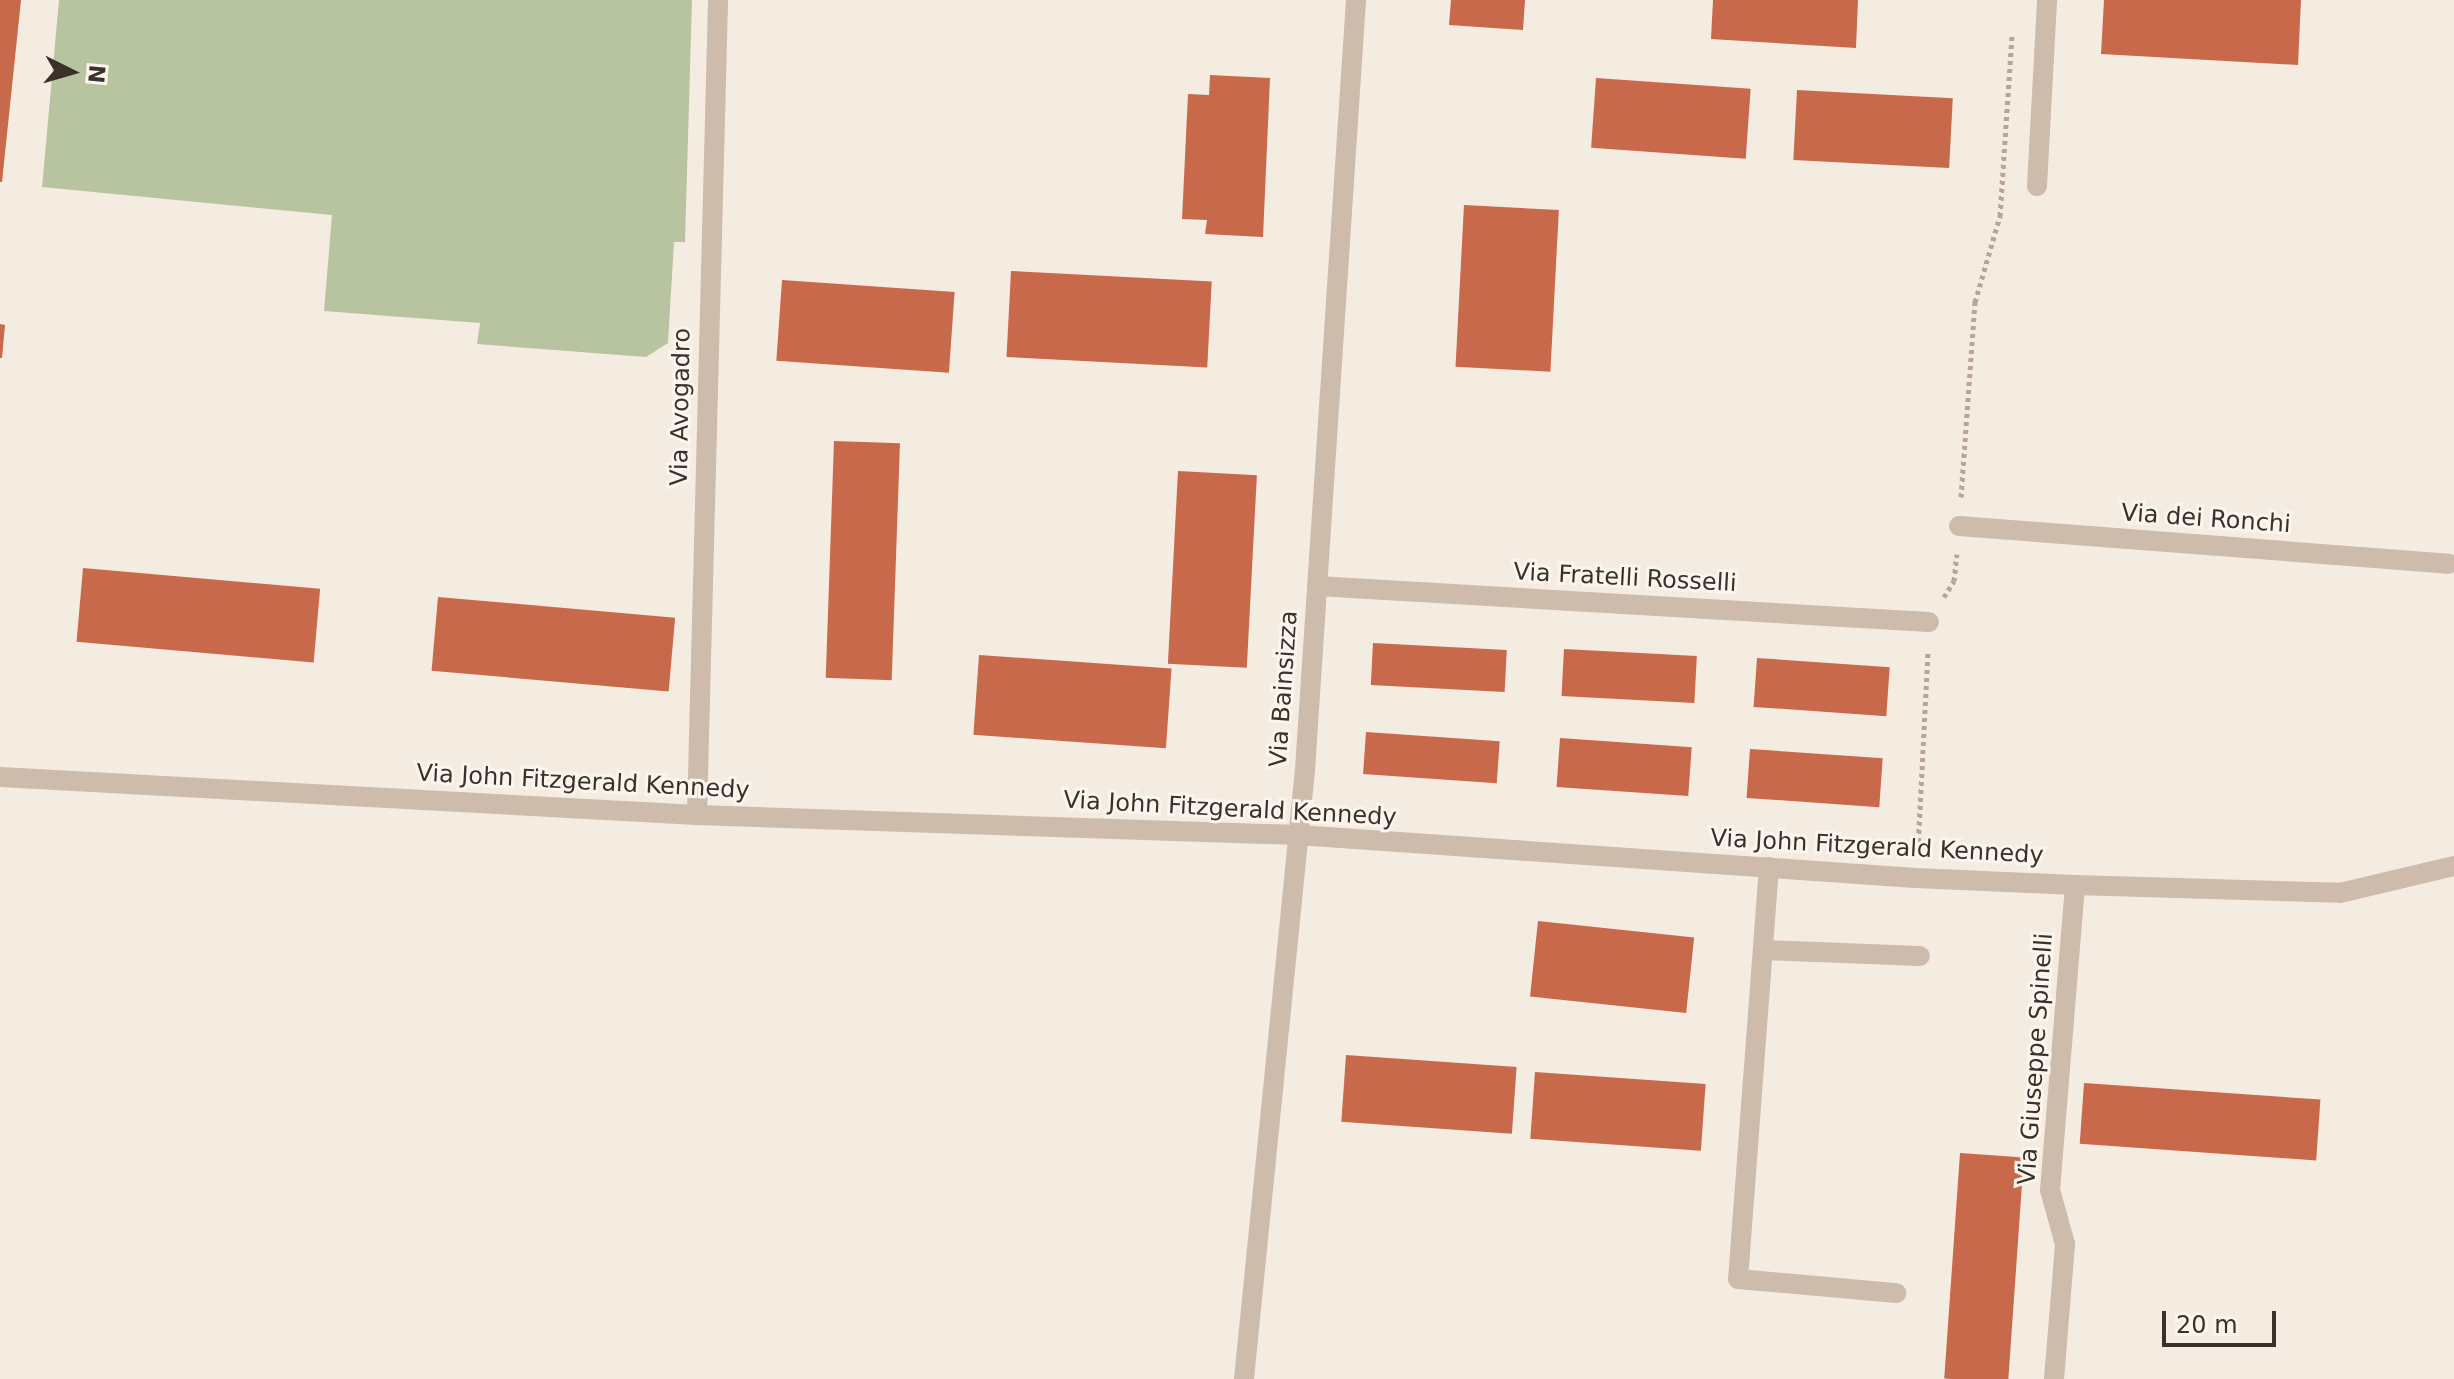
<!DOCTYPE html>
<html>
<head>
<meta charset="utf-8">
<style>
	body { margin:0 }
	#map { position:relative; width:2454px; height:1379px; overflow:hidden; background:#f4ebe1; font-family:"DejaVu Sans",sans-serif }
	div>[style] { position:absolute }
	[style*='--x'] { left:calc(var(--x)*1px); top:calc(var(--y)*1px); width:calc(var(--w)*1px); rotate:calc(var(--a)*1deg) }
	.green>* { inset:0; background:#b8c4a0 }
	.building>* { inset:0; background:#c8694b; transform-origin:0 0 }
	.path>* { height:5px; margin-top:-2.5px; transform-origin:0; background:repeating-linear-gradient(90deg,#b9a596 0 4px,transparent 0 8px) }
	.minor>* { height:20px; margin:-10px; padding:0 10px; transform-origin:10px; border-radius:10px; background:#cdbbac }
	span { translate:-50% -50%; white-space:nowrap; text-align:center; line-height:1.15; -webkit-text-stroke:6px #fbf5ee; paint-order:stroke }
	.street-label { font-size:24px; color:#3b302b }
	.north { position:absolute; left:32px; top:32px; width:80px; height:80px; -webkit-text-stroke:6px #fbf5ee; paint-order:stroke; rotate:95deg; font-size:22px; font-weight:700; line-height:32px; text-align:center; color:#3b302b }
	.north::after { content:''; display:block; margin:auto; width:28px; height:36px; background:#3b302b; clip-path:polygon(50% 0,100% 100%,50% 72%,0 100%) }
	.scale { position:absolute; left:2162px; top:1311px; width:114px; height:36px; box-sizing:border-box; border:4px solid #3b302b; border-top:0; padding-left:10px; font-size:24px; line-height:28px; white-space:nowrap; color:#3b302b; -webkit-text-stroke:6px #fbf5ee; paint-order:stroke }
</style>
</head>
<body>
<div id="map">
	<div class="green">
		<div style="clip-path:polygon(59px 0,692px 0,685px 242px,674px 242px,668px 343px,646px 357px,477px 344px,480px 323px,324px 311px,332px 215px,42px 187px)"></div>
	</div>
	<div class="building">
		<div style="clip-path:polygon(0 0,21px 0,2px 182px,0 182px)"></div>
		<div style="clip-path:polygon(1451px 0,1525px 0,1523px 30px,1449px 25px)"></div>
		<div style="clip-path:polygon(1713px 0,1858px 0,1856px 48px,1711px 39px)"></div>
		<div style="clip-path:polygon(2104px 0,2301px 0,2298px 65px,2101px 54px)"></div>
		<div style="clip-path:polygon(1210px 75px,1270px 78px,1263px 237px,1205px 234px,1207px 220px,1182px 219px,1188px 94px,1209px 95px)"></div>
		<div style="left:1596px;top:78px;width:155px;height:70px;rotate:4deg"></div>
		<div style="left:1797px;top:90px;width:156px;height:70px;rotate:3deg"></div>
		<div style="left:1464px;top:205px;width:95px;height:162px;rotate:3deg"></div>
		<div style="left:1011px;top:271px;width:201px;height:86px;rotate:3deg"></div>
		<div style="left:782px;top:280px;width:173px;height:81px;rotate:4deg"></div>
		<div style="clip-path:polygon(0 324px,5px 325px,2px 358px,0 358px)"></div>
		<div style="left:834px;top:441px;width:66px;height:237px;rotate:2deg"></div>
		<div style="left:1178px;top:471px;width:79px;height:193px;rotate:3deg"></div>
		<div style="left:83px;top:568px;width:238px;height:74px;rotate:5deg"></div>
		<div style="left:438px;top:597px;width:238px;height:74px;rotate:5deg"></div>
		<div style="left:1373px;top:643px;width:134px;height:42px;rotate:3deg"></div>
		<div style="left:1564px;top:649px;width:133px;height:47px;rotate:3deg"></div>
		<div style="left:979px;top:655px;width:193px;height:80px;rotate:4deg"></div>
		<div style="left:1757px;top:658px;width:133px;height:49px;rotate:4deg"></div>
		<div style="left:1366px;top:732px;width:134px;height:42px;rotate:4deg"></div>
		<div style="left:1560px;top:738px;width:132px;height:49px;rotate:4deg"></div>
		<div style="left:1750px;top:749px;width:133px;height:49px;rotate:4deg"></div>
		<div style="left:1538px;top:921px;width:157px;height:76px;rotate:6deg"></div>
		<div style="left:1346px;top:1055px;width:171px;height:67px;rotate:4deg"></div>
		<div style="left:1535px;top:1072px;width:171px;height:67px;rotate:4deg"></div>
		<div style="left:2084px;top:1083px;width:237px;height:61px;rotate:4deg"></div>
		<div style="left:1960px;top:1153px;width:64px;height:226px;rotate:4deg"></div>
	</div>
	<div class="path">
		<div style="--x:1961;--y:497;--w:196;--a:-85.9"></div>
		<div style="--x:1975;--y:302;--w:90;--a:-73.8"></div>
		<div style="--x:2000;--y:216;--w:181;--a:-86.2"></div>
		<div style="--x:1944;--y:597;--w:19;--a:-58"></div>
		<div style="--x:1954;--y:581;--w:27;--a:-84"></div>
		<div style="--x:1918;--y:849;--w:198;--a:-87.1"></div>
	</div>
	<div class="minor">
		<div style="--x:2037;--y:186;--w:186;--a:-86.9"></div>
		<div style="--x:1959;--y:526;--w:491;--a:4.4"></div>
		<div style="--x:1317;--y:586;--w:613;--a:3.37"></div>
		<div style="--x:0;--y:777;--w:698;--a:3.12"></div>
		<div style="--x:697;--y:815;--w:601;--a:1.91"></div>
		<div style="--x:1298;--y:835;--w:619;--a:3.98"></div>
		<div style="--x:1916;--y:878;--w:159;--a:2.5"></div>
		<div style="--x:2075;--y:885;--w:265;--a:1.7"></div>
		<div style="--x:2340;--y:893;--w:117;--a:-13.3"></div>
		<div style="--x:697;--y:815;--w:815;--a:-88.52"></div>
		<div style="--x:1769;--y:867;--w:413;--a:94.3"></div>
		<div style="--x:1738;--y:1279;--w:159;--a:5.1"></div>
		<div style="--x:1763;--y:950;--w:157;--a:2.2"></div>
		<div style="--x:1244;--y:1379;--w:612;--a:-84.28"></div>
		<div style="--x:1305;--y:770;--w:772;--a:-86.21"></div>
		<div style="--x:2054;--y:1379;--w:135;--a:-85.3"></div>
		<div style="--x:2065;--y:1244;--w:56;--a:-105.5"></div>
		<div style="--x:2050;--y:1190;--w:306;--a:-85.3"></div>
	</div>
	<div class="street-label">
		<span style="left:681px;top:407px;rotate:-89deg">Via Avogadro</span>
		<span style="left:2206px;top:519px;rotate:4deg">Via dei Ronchi</span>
		<span style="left:1625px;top:578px;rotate:3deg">Via Fratelli Rosselli</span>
		<span style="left:1284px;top:689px;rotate:-86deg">Via Bainsizza</span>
		<span style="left:583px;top:782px;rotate:3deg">Via John Fitzgerald Kennedy</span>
		<span style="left:1230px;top:809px;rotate:3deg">Via John Fitzgerald Kennedy</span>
		<span style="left:1877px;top:847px;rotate:3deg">Via John Fitzgerald Kennedy</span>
		<span style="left:2036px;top:1059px;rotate:-86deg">Via Giuseppe Spinelli</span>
	</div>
	<div class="north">N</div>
	<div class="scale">20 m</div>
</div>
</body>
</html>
